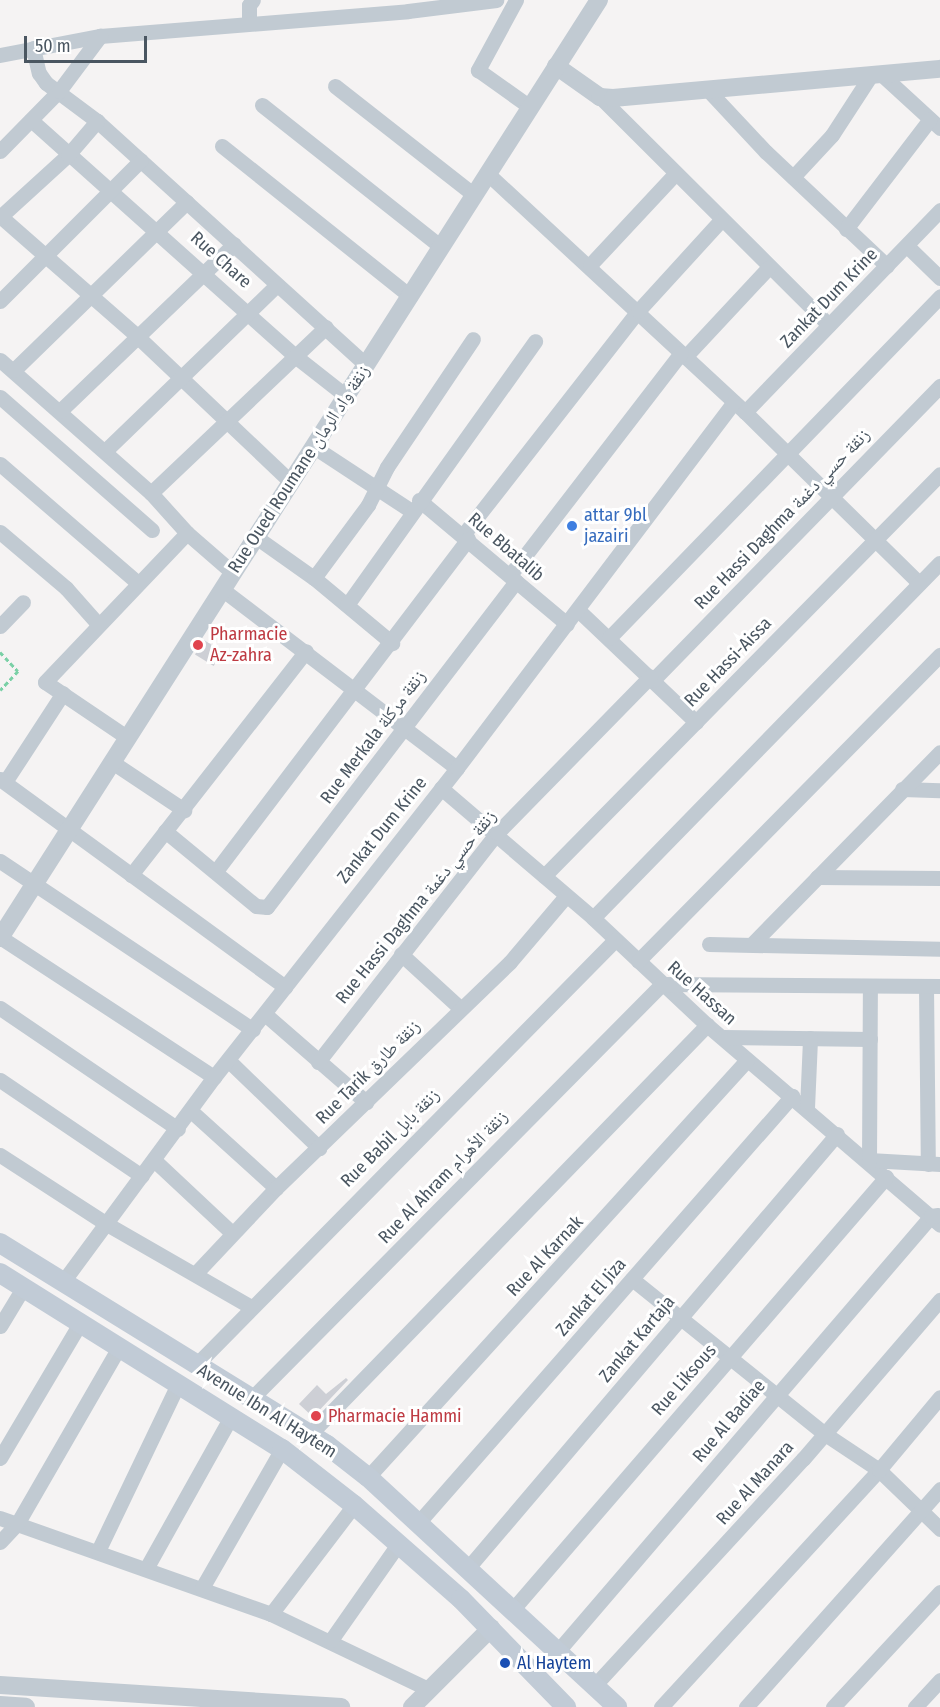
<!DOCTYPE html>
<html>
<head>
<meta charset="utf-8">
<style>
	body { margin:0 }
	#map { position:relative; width:940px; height:1707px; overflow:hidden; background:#f5f3f3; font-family:"Fira Sans Condensed","Noto Naskh Arabic",sans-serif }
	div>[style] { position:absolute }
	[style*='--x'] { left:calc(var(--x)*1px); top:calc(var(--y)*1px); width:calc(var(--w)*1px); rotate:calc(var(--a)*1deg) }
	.building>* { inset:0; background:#cdcfd5; transform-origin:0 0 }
	.path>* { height:3px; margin-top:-1.5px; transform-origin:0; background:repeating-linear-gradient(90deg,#7ad0a6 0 4.5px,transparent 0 7.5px) }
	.minor>* { height:15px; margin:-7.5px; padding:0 7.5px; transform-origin:7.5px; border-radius:7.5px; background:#c1cad2 }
	.tertiary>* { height:18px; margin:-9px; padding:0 9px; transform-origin:9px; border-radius:9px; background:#c1cad2 }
	.secondary>* { height:20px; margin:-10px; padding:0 10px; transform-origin:10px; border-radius:10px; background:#c1cbd6 }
	.dots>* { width:16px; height:16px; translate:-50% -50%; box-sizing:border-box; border:3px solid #fff; border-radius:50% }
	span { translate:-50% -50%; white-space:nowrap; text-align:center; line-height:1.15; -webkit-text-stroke:6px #fff; paint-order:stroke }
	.street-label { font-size:18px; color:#4a5661 }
	.shop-label { font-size:18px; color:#366cbe }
	.left { translate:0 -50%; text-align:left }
	.health-label { font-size:18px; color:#be3a42 }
	.transit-label { font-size:18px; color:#164399 }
	.scale { position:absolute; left:24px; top:36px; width:123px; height:27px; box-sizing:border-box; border:3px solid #4a5661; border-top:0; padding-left:8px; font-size:18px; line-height:21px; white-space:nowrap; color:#4a5661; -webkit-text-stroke:4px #fff; paint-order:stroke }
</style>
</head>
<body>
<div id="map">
	<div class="building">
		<div style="left:204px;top:640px;width:22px;height:17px;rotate:32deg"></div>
		<div style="clip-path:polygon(346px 1378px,348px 1380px,313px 1417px,299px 1404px,317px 1385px,326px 1394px)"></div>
	</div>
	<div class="path">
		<div style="--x:0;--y:652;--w:26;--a:47"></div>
		<div style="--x:18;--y:671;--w:26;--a:133"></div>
	</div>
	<div class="minor">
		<div style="--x:516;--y:0;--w:80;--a:118.5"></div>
		<div style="--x:478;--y:70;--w:64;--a:35.4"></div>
		<div style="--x:249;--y:22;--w:17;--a:-90"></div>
		<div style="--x:249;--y:5;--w:6;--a:-51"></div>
		<div style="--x:33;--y:48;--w:26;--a:77"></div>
		<div style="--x:39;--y:73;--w:12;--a:55"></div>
		<div style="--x:46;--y:83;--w:64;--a:36.7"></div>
		<div style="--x:97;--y:121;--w:363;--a:42.2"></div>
		<div style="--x:0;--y:55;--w:102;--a:-10.8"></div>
		<div style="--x:100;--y:36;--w:309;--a:-4.6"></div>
		<div style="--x:408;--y:11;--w:89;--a:-7.1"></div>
		<div style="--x:881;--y:74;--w:80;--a:42.5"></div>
		<div style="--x:335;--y:86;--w:177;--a:38.1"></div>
		<div style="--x:707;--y:89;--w:86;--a:46.9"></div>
		<div style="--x:766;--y:152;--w:166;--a:43.3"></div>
		<div style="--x:600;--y:97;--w:323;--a:44.9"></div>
		<div style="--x:262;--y:105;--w:228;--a:38.4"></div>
		<div style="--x:31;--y:120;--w:354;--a:41.8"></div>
		<div style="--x:295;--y:356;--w:65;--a:38.1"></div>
		<div style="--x:222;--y:146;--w:241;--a:38.6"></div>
		<div style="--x:0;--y:151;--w:84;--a:-45.5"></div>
		<div style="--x:59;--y:91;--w:69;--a:-53.3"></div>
		<div style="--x:488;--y:174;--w:350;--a:42.8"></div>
		<div style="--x:745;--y:412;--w:244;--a:44.5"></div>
		<div style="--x:793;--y:177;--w:57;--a:-47.1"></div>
		<div style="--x:832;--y:135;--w:72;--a:-57"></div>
		<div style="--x:0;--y:216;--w:184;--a:41.2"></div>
		<div style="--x:138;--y:337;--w:211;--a:43.5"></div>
		<div style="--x:0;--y:217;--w:92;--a:-42.4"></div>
		<div style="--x:68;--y:155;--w:45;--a:-49.5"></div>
		<div style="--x:846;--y:229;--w:138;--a:-52.6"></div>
		<div style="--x:907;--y:246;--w:46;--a:44.1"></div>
		<div style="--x:590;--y:265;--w:125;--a:-47"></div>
		<div style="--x:0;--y:301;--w:199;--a:-45"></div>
		<div style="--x:685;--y:357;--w:122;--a:-47"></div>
		<div style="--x:0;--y:360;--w:201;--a:41.4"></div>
		<div style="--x:151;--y:493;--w:54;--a:48"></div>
		<div style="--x:187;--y:533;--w:61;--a:41"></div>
		<div style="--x:14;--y:370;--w:241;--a:-44.2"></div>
		<div style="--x:0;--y:397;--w:202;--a:41.2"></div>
		<div style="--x:60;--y:411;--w:241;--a:-43.8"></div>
		<div style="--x:745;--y:412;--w:281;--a:-46"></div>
		<div style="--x:314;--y:447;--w:118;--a:33.3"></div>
		<div style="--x:105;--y:451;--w:239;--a:-44"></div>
		<div style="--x:0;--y:464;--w:182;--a:40.8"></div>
		<div style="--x:151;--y:493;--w:241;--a:-43.5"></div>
		<div style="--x:419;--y:500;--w:193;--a:40"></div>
		<div style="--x:0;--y:532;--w:87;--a:40.3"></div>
		<div style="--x:66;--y:588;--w:48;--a:48.4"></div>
		<div style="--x:463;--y:535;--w:284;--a:-52"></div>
		<div style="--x:638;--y:311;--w:123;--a:-47.6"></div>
		<div style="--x:256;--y:537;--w:71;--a:35.3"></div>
		<div style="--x:314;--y:578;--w:102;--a:39.8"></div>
		<div style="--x:510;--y:575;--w:280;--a:-52.4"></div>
		<div style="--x:314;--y:578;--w:91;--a:-53.5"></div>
		<div style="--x:368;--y:505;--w:42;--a:-63.4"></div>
		<div style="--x:387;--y:467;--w:154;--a:-56.1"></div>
		<div style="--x:223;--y:590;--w:294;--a:37.3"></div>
		<div style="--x:347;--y:605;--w:324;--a:-54.5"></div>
		<div style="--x:578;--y:610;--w:163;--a:43.5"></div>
		<div style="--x:0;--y:626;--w:33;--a:-46"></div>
		<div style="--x:609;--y:638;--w:476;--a:-45.9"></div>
		<div style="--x:653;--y:680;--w:411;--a:-45.7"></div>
		<div style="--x:128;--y:738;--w:100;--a:-146"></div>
		<div style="--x:45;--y:682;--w:206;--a:-46.4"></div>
		<div style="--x:112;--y:762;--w:87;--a:33.7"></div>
		<div style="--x:0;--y:779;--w:353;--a:36.1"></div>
		<div style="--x:5;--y:782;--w:106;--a:-56.9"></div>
		<div style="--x:441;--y:788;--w:200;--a:40.5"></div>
		<div style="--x:593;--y:918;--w:156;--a:43.2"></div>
		<div style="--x:707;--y:1025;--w:307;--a:40.6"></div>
		<div style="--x:902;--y:789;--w:38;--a:2"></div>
		<div style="--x:165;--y:831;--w:118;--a:39.5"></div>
		<div style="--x:256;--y:906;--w:11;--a:5"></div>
		<div style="--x:267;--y:907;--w:410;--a:-52.6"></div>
		<div style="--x:0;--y:861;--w:304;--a:33.7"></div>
		<div style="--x:216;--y:871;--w:417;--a:-52.8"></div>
		<div style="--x:131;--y:875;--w:284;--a:-52"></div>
		<div style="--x:544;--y:876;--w:564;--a:-45.43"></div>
		<div style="--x:817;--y:877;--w:123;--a:0.5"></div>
		<div style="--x:593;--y:918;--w:496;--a:-45.7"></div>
		<div style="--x:0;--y:937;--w:256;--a:33.2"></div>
		<div style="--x:753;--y:943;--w:267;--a:-45.6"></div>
		<div style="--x:709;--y:944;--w:231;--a:1.2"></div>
		<div style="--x:401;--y:954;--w:80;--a:42.5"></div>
		<div style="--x:638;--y:961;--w:430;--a:-45.4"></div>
		<div style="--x:926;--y:986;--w:178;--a:89.4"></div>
		<div style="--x:0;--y:1008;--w:215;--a:34.2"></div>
		<div style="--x:266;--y:1015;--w:133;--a:41"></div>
		<div style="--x:723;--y:1037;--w:147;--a:0.8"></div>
		<div style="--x:228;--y:1060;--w:127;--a:44"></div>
		<div style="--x:318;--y:1062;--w:291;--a:-52"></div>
		<div style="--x:497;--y:833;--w:219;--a:-45.6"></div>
		<div style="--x:0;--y:1080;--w:171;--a:34.1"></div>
		<div style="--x:807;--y:1108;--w:70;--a:-87.5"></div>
		<div style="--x:191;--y:1111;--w:115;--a:42.2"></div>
		<div style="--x:0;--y:1155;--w:125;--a:32.9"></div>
		<div style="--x:105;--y:1223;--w:168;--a:29.9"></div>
		<div style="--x:154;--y:1160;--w:107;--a:43.1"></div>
		<div style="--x:869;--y:1160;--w:71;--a:3.2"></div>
		<div style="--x:869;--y:1162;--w:175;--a:-89.7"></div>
		<div style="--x:195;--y:1274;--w:118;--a:-46.7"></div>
		<div style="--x:276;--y:1188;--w:325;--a:-44"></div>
		<div style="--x:510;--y:962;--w:87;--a:-49.7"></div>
		<div style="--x:632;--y:1279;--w:248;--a:38.8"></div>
		<div style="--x:825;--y:1434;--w:65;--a:33.7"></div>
		<div style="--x:879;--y:1470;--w:85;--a:44"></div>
		<div style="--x:62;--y:1283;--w:256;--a:-53.6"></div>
		<div style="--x:214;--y:1077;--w:393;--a:-51.8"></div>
		<div style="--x:457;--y:768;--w:459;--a:-52.9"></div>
		<div style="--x:0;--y:1326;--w:44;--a:-58.8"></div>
		<div style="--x:195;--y:1366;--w:598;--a:-45.41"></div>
		<div style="--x:252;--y:1398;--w:583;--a:-45.28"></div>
		<div style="--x:662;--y:984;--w:278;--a:0.4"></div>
		<div style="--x:311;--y:1433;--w:569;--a:-45.86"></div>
		<div style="--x:0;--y:1458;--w:157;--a:-59.3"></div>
		<div style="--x:368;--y:1477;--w:563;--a:-47.73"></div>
		<div style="--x:0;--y:1518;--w:288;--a:19.5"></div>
		<div style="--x:271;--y:1614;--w:174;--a:25.5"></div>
		<div style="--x:418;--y:1523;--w:568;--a:-48.79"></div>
		<div style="--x:0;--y:1542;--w:25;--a:-47"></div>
		<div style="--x:17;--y:1524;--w:204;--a:-60"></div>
		<div style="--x:98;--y:1551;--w:185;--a:-64.4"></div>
		<div style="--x:147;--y:1567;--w:172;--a:-60.8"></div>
		<div style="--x:467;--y:1569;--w:571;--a:-49.62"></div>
		<div style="--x:202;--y:1588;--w:160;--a:-60.1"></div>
		<div style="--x:513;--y:1609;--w:571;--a:-49.19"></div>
		<div style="--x:271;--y:1614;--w:137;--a:-52.7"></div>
		<div style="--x:331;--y:1640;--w:118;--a:-55"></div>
		<div style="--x:557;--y:1652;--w:574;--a:-49.38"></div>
		<div style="--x:931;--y:1216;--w:7;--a:-8"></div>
		<div style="--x:594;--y:1686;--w:309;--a:-47.4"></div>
		<div style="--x:803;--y:1459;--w:210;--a:-49.3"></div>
		<div style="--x:661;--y:1707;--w:322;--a:-47.4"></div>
		<div style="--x:879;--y:1470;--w:95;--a:-50.1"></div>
		<div style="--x:746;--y:1707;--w:292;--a:-48.3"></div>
		<div style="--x:833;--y:1707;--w:157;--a:-47.1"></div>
		<div style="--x:915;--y:1707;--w:37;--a:-47"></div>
	</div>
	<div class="tertiary">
		<div style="--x:556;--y:66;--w:54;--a:35.2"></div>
		<div style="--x:600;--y:97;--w:13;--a:4"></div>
		<div style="--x:613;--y:98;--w:328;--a:-5.1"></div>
		<div style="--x:0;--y:938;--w:1113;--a:-57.44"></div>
		<div style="--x:0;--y:1685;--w:342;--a:3.7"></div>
		<div style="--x:0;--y:1705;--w:26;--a:4"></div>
		<div style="--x:412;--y:1707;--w:112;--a:-45"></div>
	</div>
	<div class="secondary">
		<div style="--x:0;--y:1243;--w:384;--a:31.7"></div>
		<div style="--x:327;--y:1445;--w:52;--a:38"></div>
		<div style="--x:368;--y:1477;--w:339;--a:42.7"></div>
		<div style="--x:0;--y:1273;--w:332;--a:32"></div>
		<div style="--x:282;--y:1449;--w:91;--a:37.9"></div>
		<div style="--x:354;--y:1505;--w:142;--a:41.3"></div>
		<div style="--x:461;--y:1599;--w:151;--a:45.8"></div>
	</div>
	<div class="dots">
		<div style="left:572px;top:526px;background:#3f7fe0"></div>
		<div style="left:198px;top:645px;background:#e0444e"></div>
		<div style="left:316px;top:1416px;background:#e0444e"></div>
		<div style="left:505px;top:1663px;background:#1a4fb4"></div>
	</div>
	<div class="street-label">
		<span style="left:221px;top:260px;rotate:42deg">Rue Chare</span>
		<span style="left:829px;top:298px;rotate:-46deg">Zankat Dum Krine</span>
		<span style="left:299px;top:469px;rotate:-57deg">Rue Oued Roumane زنقة واد الرمان</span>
		<span style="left:782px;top:519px;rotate:-46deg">Rue Hassi Daghma زنقة حسي دغمة</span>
		<span style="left:506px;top:547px;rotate:41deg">Rue Bbatalib</span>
		<span style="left:728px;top:662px;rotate:-46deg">Rue Hassi-Aissa</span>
		<span style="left:373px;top:737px;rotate:-53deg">Rue Merkala زنقة مركلة</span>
		<span style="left:382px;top:830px;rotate:-51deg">Zankat Dum Krine</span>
		<span style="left:416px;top:907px;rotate:-51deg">Rue Hassi Daghma زنقة حسي دغمة</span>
		<span style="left:702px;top:993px;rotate:42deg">Rue Hassan</span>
		<span style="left:368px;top:1072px;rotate:-45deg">Rue Tarik زنقة طارق</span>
		<span style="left:390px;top:1138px;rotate:-45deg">Rue Babil زنقة بابل</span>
		<span style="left:443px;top:1177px;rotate:-46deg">Rue Al Ahram زنقة الأهرام</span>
		<span style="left:545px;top:1256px;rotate:-47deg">Rue Al Karnak</span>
		<span style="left:591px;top:1297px;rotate:-49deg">Zankat El Jiza</span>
		<span style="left:637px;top:1339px;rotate:-50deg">Zankat Kartaja</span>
		<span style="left:684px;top:1380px;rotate:-49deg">Rue Liksous</span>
		<span style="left:267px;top:1411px;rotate:32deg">Avenue Ibn Al Haytem</span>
		<span style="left:729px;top:1421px;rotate:-50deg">Rue Al Badiae</span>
		<span style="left:755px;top:1483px;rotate:-48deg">Rue Al Manara</span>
	</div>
	<div class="shop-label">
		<span class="left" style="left:584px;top:526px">attar 9bl<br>jazairi</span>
	</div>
	<div class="health-label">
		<span class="left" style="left:210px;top:645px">Pharmacie<br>Az-zahra</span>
		<span class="left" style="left:328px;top:1416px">Pharmacie Hammi</span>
	</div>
	<div class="transit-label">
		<span class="left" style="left:517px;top:1663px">Al Haytem</span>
	</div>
	<div class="scale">50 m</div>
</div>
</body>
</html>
